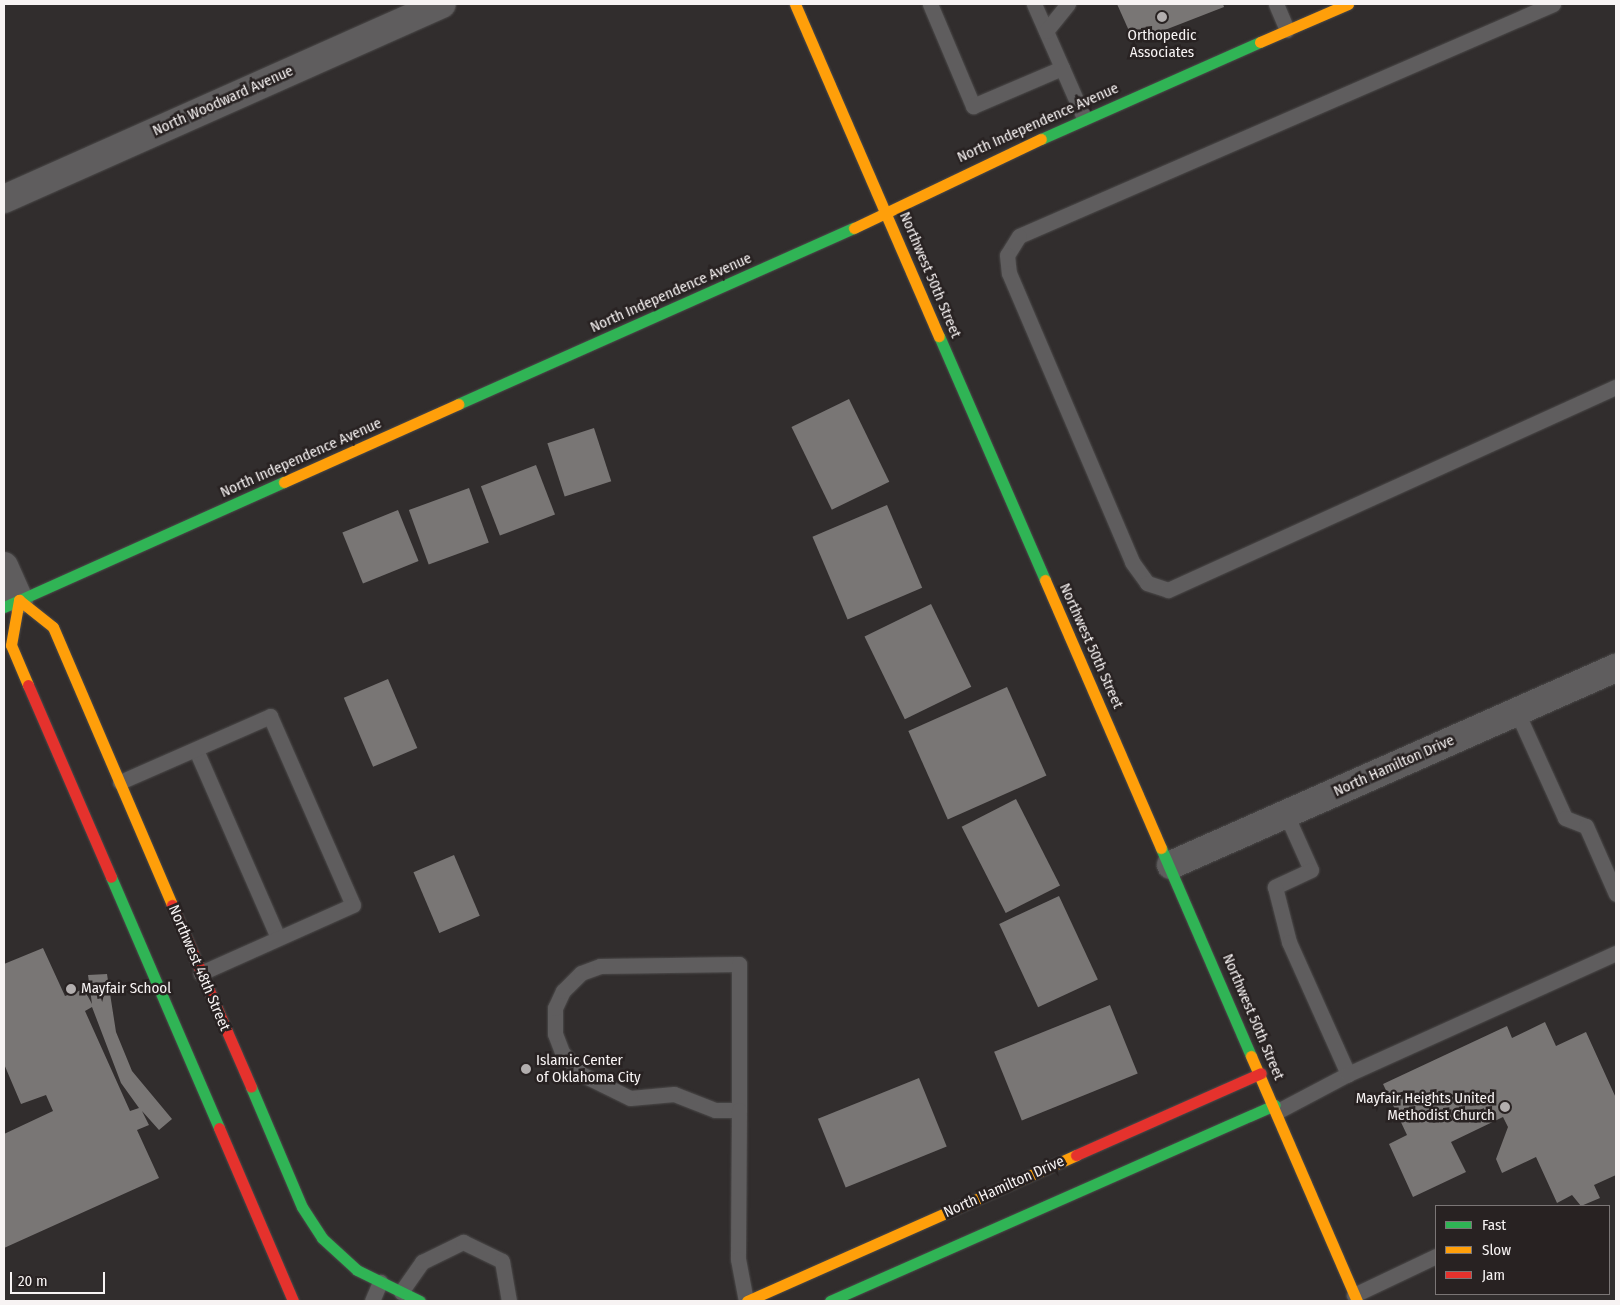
<!DOCTYPE html>
<html>
<head>
<meta charset="utf-8">
<style>
	body { margin:0 }
	#map { position:relative; width:1620px; height:1305px; overflow:hidden; background:#312d2d; font-family:"Fira Sans Condensed",sans-serif }
	div>[style] { position:absolute }
	[style*='--x'] { left:calc(var(--x)*1px); top:calc(var(--y)*1px); width:calc(var(--w)*1px); rotate:calc(var(--a)*1deg) }
	.building>* { inset:0; background:#797675; transform-origin:0 0 }
	.roads { filter:drop-shadow(0 0 1px #4c4a4a) drop-shadow(0 0 1px #4c4a4a) }
	.lane>* { height:15px; margin:-7.5px; padding:0 7.5px; transform-origin:7.5px; border-radius:7.5px; background:#5f5d5e }
	.street>* { height:28px; margin:-14px; padding:0 14px; transform-origin:14px; border-radius:14px; background:#5f5d5e }
	.fast>* { height:11px; margin:-5.5px; padding:0 5.5px; transform-origin:5.5px; border-radius:5.5px; background:#30b455 }
	.slow>* { height:11px; margin:-5.5px; padding:0 5.5px; transform-origin:5.5px; border-radius:5.5px; background:#ff9f0a }
	.jam>* { height:11px; margin:-5.5px; padding:0 5.5px; transform-origin:5.5px; border-radius:5.5px; background:#e5322d }
	.dots>* { width:14px; height:14px; translate:-50% -50%; box-sizing:border-box; border:2px solid #282222; border-radius:50% }
	span { translate:-50% -50%; white-space:nowrap; text-align:center; line-height:1.15; -webkit-text-stroke:5px #282222; paint-order:stroke }
	.poi-label { font-size:15px; color:#f7f3f3 }
	.left { translate:0 -50%; text-align:left }
	.right { translate:-100% -50%; text-align:right }
	.street-label { font-size:15px; color:#f7f3f3 }
	.frame { position:absolute; inset:0; border:5px solid #f7f3f3; pointer-events:none }
	.legend { position:absolute; left:1435px; top:1205px; width:175px; height:90px; box-sizing:border-box; background:#282222; border:1px solid #7b7676; margin:0; padding:6px 9px; list-style:none; font-size:15px; color:#f7f3f3 }
	.legend li { display:flex; align-items:center; gap:10px; height:25px }
	.legend b { width:25px; border:1px solid #7b7676 }
	.scale { position:absolute; left:10px; top:1272px; width:95px; height:22px; box-sizing:border-box; border:2px solid #f7f3f3; border-top:0; padding-left:6px; font-size:15px; line-height:18px; white-space:nowrap; color:#f7f3f3; -webkit-text-stroke:4px #282222; paint-order:stroke }
</style>
</head>
<body>
<div id="map">
	<div class="building">
		<div style="clip-path:polygon(1117px 4px,1223px 4px,1224px 7px,1134px 42px)"></div>
		<div style="left:849px;top:399px;width:92px;height:64px;rotate:64deg"></div>
		<div style="left:594px;top:428px;width:56px;height:49px;rotate:72deg"></div>
		<div style="left:536px;top:465px;width:53px;height:59px;rotate:69deg"></div>
		<div style="left:469px;top:488px;width:58px;height:64px;rotate:70deg"></div>
		<div style="left:887px;top:505px;width:90px;height:81px;rotate:67deg"></div>
		<div style="left:398px;top:510px;width:55px;height:60px;rotate:68deg"></div>
		<div style="left:931px;top:604px;width:92px;height:74px;rotate:64deg"></div>
		<div style="left:388px;top:679px;width:75px;height:48px;rotate:67deg"></div>
		<div style="left:1007px;top:687px;width:97px;height:108px;rotate:66deg"></div>
		<div style="left:1016px;top:799px;width:97px;height:61px;rotate:63deg"></div>
		<div style="left:454px;top:855px;width:66px;height:44px;rotate:67deg"></div>
		<div style="left:1059px;top:896px;width:92px;height:66px;rotate:65deg"></div>
		<div style="clip-path:polygon(evenodd,43px 948px,65px 996px,84px 989px,92px 1004px,88px 975px,107px 974px,116px 1032px,132px 1071px,172px 1119px,159px 1130px,142px 1111px,149px 1125px,137px 1130px,159px 1178px,4px 1248px,4px 1134px,53px 1111px,46px 1095px,21px 1104px,4px 1064px,4px 964px,43px 948px,92px 1007px,121px 1083px,139px 1108px,130px 1111px,85px 1011px,92px 1007px)"></div>
		<div style="left:1110px;top:1005px;width:74px;height:125px;rotate:68deg"></div>
		<div style="clip-path:polygon(1545px 1022px,1556px 1046px,1586px 1032px,1616px 1098px,1616px 1175px,1594px 1185px,1600px 1198px,1581px 1206px,1572px 1195px,1557px 1203px,1536px 1157px,1502px 1173px,1496px 1159px,1508px 1127px,1503px 1117px,1451px 1142px,1466px 1172px,1413px 1197px,1389px 1144px,1407px 1135px,1383px 1084px,1507px 1026px,1512px 1038px)"></div>
		<div style="left:919px;top:1078px;width:74px;height:109px;rotate:68deg"></div>
	</div>
	<div class="roads">
		<div class="lane">
			<div style="--x:930;--y:4;--w:111;--a:67.1"></div>
			<div style="--x:973;--y:106;--w:97;--a:-23.1"></div>
			<div style="--x:1034;--y:4;--w:124;--a:66.3"></div>
			<div style="--x:1276;--y:4;--w:28;--a:67"></div>
			<div style="--x:1553;--y:4;--w:582;--a:156.52"></div>
			<div style="--x:1019;--y:236;--w:22;--a:122"></div>
			<div style="--x:1007;--y:255;--w:18;--a:84"></div>
			<div style="--x:1009;--y:273;--w:314;--a:66.9"></div>
			<div style="--x:1132;--y:562;--w:26;--a:54"></div>
			<div style="--x:1147;--y:583;--w:22;--a:18"></div>
			<div style="--x:1168;--y:590;--w:492;--a:-24.4"></div>
			<div style="--x:1046;--y:31;--w:35;--a:-51"></div>
			<div style="--x:1517;--y:712;--w:116;--a:65.6"></div>
			<div style="--x:1565;--y:818;--w:22;--a:21"></div>
			<div style="--x:1586;--y:826;--w:74;--a:66.2"></div>
			<div style="--x:196;--y:750;--w:205;--a:66.4"></div>
			<div style="--x:120;--y:782;--w:164;--a:-23.7"></div>
			<div style="--x:270;--y:716;--w:206;--a:66.3"></div>
			<div style="--x:353;--y:905;--w:167;--a:155.9"></div>
			<div style="--x:1286;--y:814;--w:61;--a:65.9"></div>
			<div style="--x:1311;--y:870;--w:40;--a:155"></div>
			<div style="--x:1275;--y:887;--w:57;--a:75.7"></div>
			<div style="--x:1289;--y:942;--w:145;--a:65.9"></div>
			<div style="--x:739;--y:1110;--w:24;--a:180"></div>
			<div style="--x:715;--y:1110;--w:44;--a:-158.7"></div>
			<div style="--x:674;--y:1094;--w:44;--a:174.8"></div>
			<div style="--x:630;--y:1098;--w:55;--a:-153.9"></div>
			<div style="--x:581;--y:1074;--w:29;--a:-131"></div>
			<div style="--x:562;--y:1052;--w:19;--a:-111"></div>
			<div style="--x:555;--y:1034;--w:26;--a:-90"></div>
			<div style="--x:555;--y:1008;--w:19;--a:-65"></div>
			<div style="--x:563;--y:991;--w:25;--a:-45"></div>
			<div style="--x:581;--y:973;--w:20;--a:-20"></div>
			<div style="--x:600;--y:966;--w:139;--a:-0.8"></div>
			<div style="--x:739;--y:964;--w:146;--a:90"></div>
			<div style="--x:739;--y:1110;--w:149;--a:90.4"></div>
			<div style="--x:738;--y:1259;--w:43;--a:79.2"></div>
			<div style="--x:1278;--y:1111;--w:79;--a:-27.9"></div>
			<div style="--x:1348;--y:1074;--w:294;--a:-24.3"></div>
			<div style="--x:401;--y:1292;--w:37;--a:-55"></div>
			<div style="--x:422;--y:1262;--w:46;--a:-26"></div>
			<div style="--x:463;--y:1242;--w:43;--a:26"></div>
			<div style="--x:502;--y:1261;--w:41;--a:80.1"></div>
			<div style="--x:1354;--y:1295;--w:91;--a:-25.4"></div>
			<div style="--x:372;--y:1301;--w:21;--a:-67"></div>
		</div>
		<div class="street">
			<div style="--x:4;--y:199;--w:479;--a:-24"></div>
			<div style="--x:4;--y:566;--w:37;--a:66"></div>
			<div style="--x:1171;--y:865;--w:487;--a:-23.9"></div>
		</div>
		<div class="fast">
			<div style="--x:1041;--y:139;--w:240;--a:-23.9"></div>
			<div style="--x:939;--y:336;--w:266;--a:66.5"></div>
			<div style="--x:458;--y:404;--w:433;--a:-24"></div>
			<div style="--x:4;--y:607;--w:307;--a:-24.1"></div>
			<div style="--x:1161;--y:848;--w:227;--a:66.6"></div>
			<div style="--x:111;--y:877;--w:273;--a:66.7"></div>
			<div style="--x:251;--y:1087;--w:130;--a:67"></div>
			<div style="--x:302;--y:1207;--w:37;--a:57"></div>
			<div style="--x:322;--y:1238;--w:47;--a:42.4"></div>
			<div style="--x:357;--y:1270;--w:70;--a:26.2"></div>
			<div style="--x:830;--y:1301;--w:486;--a:-23.8"></div>
		</div>
		<div class="slow">
			<div style="--x:795;--y:4;--w:362;--a:66.6"></div>
			<div style="--x:1260;--y:42;--w:96;--a:-23.4"></div>
			<div style="--x:854;--y:228;--w:207;--a:-25.5"></div>
			<div style="--x:284;--y:482;--w:191;--a:-24.1"></div>
			<div style="--x:1045;--y:580;--w:292;--a:66.6"></div>
			<div style="--x:28;--y:685;--w:43;--a:-113"></div>
			<div style="--x:11;--y:645;--w:46;--a:-79.9"></div>
			<div style="--x:19;--y:600;--w:43;--a:38.5"></div>
			<div style="--x:53;--y:627;--w:302;--a:66.8"></div>
			<div style="--x:1251;--y:1056;--w:267;--a:66.6"></div>
			<div style="--x:747;--y:1301;--w:360;--a:-23.9"></div>
		</div>
		<div class="jam">
			<div style="--x:28;--y:685;--w:209;--a:66.6"></div>
			<div style="--x:172;--y:905;--w:198;--a:66.5"></div>
			<div style="--x:219;--y:1128;--w:188;--a:66.8"></div>
			<div style="--x:1076;--y:1155;--w:202;--a:-23.9"></div>
		</div>
	</div>
	<div class="dots">
		<div style="left:1162px;top:17px;background:#b2aeae"></div>
		<div style="left:71px;top:989px;background:#b2aeae"></div>
		<div style="left:526px;top:1069px;background:#b2aeae"></div>
		<div style="left:1505px;top:1107px;background:#b2aeae"></div>
	</div>
	<div class="poi-label">
		<span style="left:1162px;top:44px">Orthopedic<br>Associates</span>
		<span class="left" style="left:81px;top:989px">Mayfair School</span>
		<span class="left" style="left:536px;top:1069px">Islamic Center<br>of Oklahoma City</span>
		<span class="right" style="left:1495px;top:1107px">Mayfair Heights United<br>Methodist Church</span>
	</div>
	<div class="street-label">
		<span style="left:223px;top:101px;rotate:-24deg">North Woodward Avenue</span>
		<span style="left:1038px;top:123px;rotate:-24deg">North Independence Avenue</span>
		<span style="left:930px;top:275px;rotate:67deg">Northwest 50th Street</span>
		<span style="left:671px;top:293px;rotate:-24deg">North Independence Avenue</span>
		<span style="left:301px;top:458px;rotate:-24deg">North Independence Avenue</span>
		<span style="left:1091px;top:646px;rotate:66deg">Northwest 50th Street</span>
		<span style="left:1394px;top:766px;rotate:-24deg">North Hamilton Drive</span>
		<span style="left:199px;top:968px;rotate:67deg">Northwest 48th Street</span>
		<span style="left:1253px;top:1017px;rotate:67deg">Northwest 50th Street</span>
		<span style="left:1004px;top:1187px;rotate:-24deg">North Hamilton Drive</span>
	</div>
	<div class="frame"></div>
	<ul class="legend">
	<li><b style="height:6px;background:#30b455"></b>Fast</li>
	<li><b style="height:6px;background:#ff9f0a"></b>Slow</li>
	<li><b style="height:6px;background:#e5322d"></b>Jam</li>
	</ul>
	<div class="scale">20 m</div>
</div>
</body>
</html>
